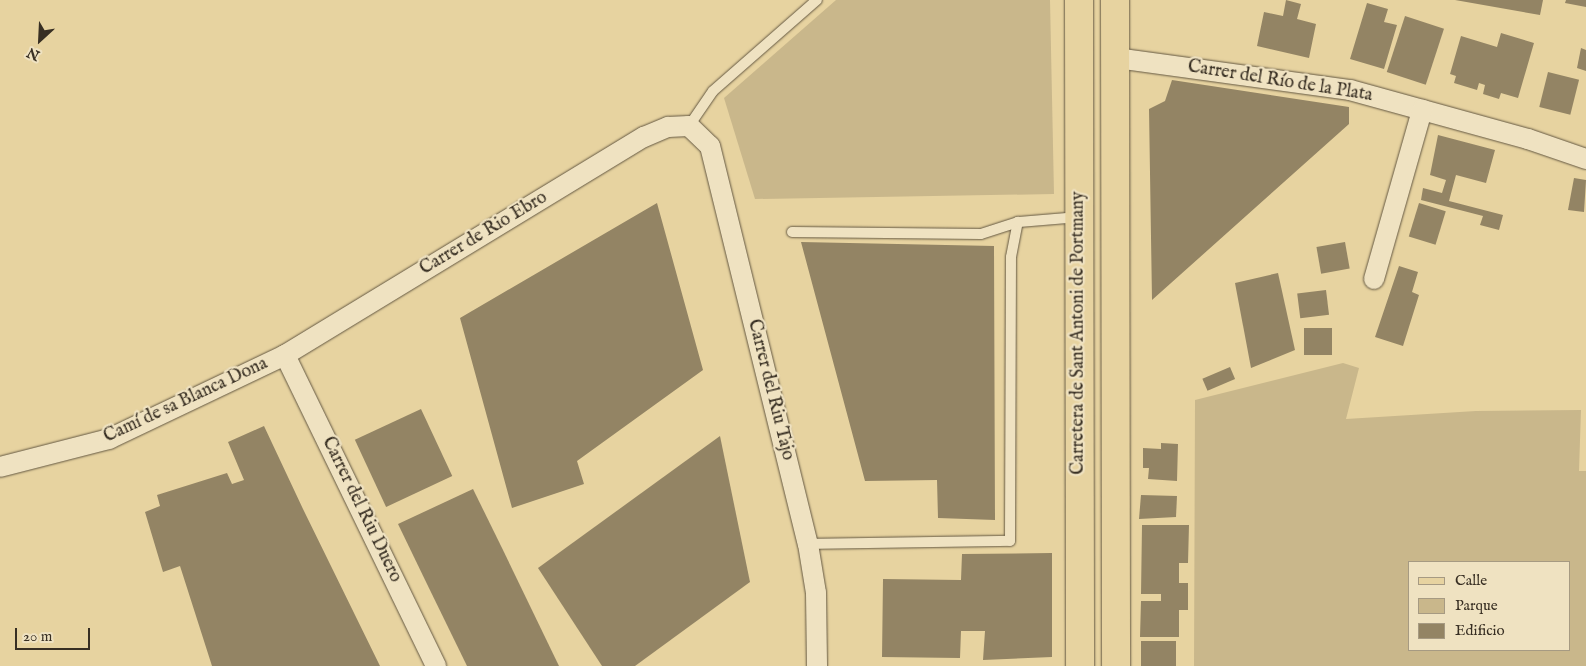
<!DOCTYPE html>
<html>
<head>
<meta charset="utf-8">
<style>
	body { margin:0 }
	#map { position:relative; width:1586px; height:666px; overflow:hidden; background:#e7d3a0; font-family:"IM FELL English",serif }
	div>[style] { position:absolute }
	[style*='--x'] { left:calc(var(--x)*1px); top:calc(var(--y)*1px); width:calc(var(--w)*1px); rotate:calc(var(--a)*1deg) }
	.green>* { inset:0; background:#c9b78b }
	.building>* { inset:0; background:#938464; transform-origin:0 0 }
	.roads { filter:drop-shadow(0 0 1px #645842) drop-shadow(0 0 1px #645842) }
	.service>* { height:10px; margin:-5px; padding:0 5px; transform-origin:5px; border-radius:5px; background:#efe2c1 }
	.minor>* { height:20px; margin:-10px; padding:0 10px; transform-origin:10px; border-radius:10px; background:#efe2c1 }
	.primary>* { height:28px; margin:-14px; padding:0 14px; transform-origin:14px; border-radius:14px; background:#e7d3a0 }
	span { translate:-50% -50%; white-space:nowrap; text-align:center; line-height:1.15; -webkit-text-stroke:4.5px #efe2c1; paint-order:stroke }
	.street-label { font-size:18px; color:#382f23 }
	.legend { position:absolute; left:1408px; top:561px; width:162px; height:90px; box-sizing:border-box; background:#efe2c1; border:1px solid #a69a82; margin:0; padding:6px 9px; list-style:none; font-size:15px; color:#382f23 }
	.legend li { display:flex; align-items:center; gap:10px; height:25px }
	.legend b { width:25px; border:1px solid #a69a82 }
	.north { position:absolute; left:15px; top:15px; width:50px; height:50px; -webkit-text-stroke:4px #efe2c1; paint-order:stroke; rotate:205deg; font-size:14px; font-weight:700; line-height:20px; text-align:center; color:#382f23 }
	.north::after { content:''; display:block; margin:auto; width:18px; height:22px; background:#382f23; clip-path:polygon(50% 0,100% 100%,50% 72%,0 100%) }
	.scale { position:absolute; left:15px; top:628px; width:75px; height:22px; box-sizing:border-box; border:2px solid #382f23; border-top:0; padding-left:6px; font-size:15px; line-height:18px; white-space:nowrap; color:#382f23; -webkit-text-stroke:4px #efe2c1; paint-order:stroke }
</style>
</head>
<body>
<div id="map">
	<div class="green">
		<div style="clip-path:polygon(836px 0,1050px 0,1054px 194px,755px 199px,724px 98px)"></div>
		<div style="clip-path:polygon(evenodd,1343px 363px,1359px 368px,1346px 419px,1476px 411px,1581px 410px,1579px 471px,1586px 471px,1586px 666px,1194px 666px,1195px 400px,1343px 363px,1570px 562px,1570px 650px,1410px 650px,1410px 562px,1570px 562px)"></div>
	</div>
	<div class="building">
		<div style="clip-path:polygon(1286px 0,1301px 4px,1297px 19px,1316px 24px,1309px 58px,1257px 46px,1264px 12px,1283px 16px)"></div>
		<div style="clip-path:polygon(1455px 0,1543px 0,1540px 15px)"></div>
		<div style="clip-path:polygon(1566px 0,1586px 0,1586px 7px,1565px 3px)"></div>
		<div style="clip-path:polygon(1367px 3px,1388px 9px,1384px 22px,1397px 25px,1384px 69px,1350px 59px)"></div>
		<div style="left:1405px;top:16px;width:41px;height:59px;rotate:18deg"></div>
		<div style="clip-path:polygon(1501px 33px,1534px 43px,1518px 98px,1501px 93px,1499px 99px,1483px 94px,1485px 85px,1479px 83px,1477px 90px,1454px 83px,1456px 76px,1450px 74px,1461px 36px,1497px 47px)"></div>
		<div style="clip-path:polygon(1581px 48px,1586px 50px,1586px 71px,1577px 68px)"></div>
		<div style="left:1548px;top:72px;width:32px;height:36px;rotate:14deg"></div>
		<div style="clip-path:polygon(1172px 80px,1349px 107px,1349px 124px,1152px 300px,1149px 109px,1165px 101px)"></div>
		<div style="clip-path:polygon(1438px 135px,1495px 150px,1486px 183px,1456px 175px,1449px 201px,1503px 215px,1499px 230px,1480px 225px,1483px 216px,1421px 200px,1423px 188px,1442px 193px,1446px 180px,1430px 175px)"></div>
		<div style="clip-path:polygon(1574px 178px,1586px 180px,1584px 212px,1568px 210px)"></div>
		<div style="clip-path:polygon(657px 203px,703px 370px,577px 461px,584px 484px,512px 508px,460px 318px)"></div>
		<div style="left:1419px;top:203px;width:28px;height:35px;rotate:17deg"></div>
		<div style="clip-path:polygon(801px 242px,994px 246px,995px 520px,938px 518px,937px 480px,865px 481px)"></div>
		<div style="left:1345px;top:242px;width:27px;height:29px;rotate:80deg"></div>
		<div style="clip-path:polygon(1399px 266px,1418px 272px,1412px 292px,1419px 295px,1403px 346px,1375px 337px)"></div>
		<div style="clip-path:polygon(1278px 273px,1295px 350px,1251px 368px,1235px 283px)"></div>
		<div style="left:1326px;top:290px;width:25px;height:29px;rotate:83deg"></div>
		<div style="left:1332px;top:328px;width:27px;height:28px;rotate:90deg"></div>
		<div style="left:1230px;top:367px;width:13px;height:30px;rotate:67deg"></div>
		<div style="left:421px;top:409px;width:74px;height:73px;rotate:65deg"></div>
		<div style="clip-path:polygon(264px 426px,303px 509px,380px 666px,212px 666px,180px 566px,163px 572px,145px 512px,160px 506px,157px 495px,227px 473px,232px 484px,244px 480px,228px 442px)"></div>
		<div style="clip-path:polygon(720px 436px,750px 582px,635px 666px,602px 666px,538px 568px)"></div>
		<div style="clip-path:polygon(1161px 443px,1178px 444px,1177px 481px,1148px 479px,1149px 468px,1143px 468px,1143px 448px,1161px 449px)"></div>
		<div style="clip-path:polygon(473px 489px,502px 548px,559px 666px,467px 666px,427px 584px,398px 524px)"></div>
		<div style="clip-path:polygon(1141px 495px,1177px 496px,1176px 517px,1139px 519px)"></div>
		<div style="clip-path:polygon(1142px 525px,1189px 525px,1188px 563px,1179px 563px,1179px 583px,1188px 583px,1188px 610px,1179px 610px,1179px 637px,1140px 637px,1141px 601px,1161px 601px,1161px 594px,1141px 594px)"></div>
		<div style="clip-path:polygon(1052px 553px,1052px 657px,983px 660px,985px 631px,961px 631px,960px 658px,882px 657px,883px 579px,961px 580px,962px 554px)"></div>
		<div style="left:1141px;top:641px;width:35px;height:25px"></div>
	</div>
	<div class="roads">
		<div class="service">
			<div style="--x:689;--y:126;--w:42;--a:-55.6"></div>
			<div style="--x:713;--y:91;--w:138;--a:-41.2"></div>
			<div style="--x:792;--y:232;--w:189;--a:0.6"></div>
			<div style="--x:981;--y:234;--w:39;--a:-18"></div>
			<div style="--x:808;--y:544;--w:202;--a:-0.9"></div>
			<div style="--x:1010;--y:541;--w:284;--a:-89.8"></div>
			<div style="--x:1011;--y:257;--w:36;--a:-79"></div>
			<div style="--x:1018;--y:222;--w:59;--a:-4.8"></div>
		</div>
		<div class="minor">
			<div style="--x:1116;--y:58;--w:236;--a:7.8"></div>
			<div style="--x:1350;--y:90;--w:185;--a:15.4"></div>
			<div style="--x:1528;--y:139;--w:61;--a:19"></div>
			<div style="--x:1374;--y:279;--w:176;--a:-74.1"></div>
			<div style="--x:285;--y:355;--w:346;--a:64.1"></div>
			<div style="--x:0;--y:467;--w:113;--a:-14.4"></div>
			<div style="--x:109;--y:439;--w:195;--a:-25.5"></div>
			<div style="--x:285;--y:355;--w:420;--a:-31.3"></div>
			<div style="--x:644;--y:137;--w:26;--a:-23"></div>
			<div style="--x:668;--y:127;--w:21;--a:-3"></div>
			<div style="--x:689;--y:126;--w:29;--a:44"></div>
			<div style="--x:710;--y:146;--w:410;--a:76.2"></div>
			<div style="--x:808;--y:544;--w:50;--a:80.7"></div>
			<div style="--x:816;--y:593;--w:73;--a:89.2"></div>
		</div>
		<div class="primary">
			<div style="--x:1079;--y:0;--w:666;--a:89.91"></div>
			<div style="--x:1115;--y:0;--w:666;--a:89.91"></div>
		</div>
	</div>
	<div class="street-label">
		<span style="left:1280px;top:82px;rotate:9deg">Carrer del Río de la Plata</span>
		<span style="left:484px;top:234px;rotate:-31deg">Carrer de Rio Ebro</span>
		<span style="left:1079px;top:333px;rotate:-90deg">Carretera de Sant Antoni de Portmany</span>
		<span style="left:770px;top:390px;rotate:76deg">Carrer del Riu Tajo</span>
		<span style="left:186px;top:401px;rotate:-25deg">Camí de sa Blanca Dona</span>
		<span style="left:361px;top:510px;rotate:64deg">Carrer del Riu Duero</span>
	</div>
	<ul class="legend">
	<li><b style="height:6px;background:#e7d3a0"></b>Calle</li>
	<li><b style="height:14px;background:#c9b78b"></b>Parque</li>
	<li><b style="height:14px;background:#938464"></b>Edificio</li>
	</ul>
	<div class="north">N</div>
	<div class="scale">20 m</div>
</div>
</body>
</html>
